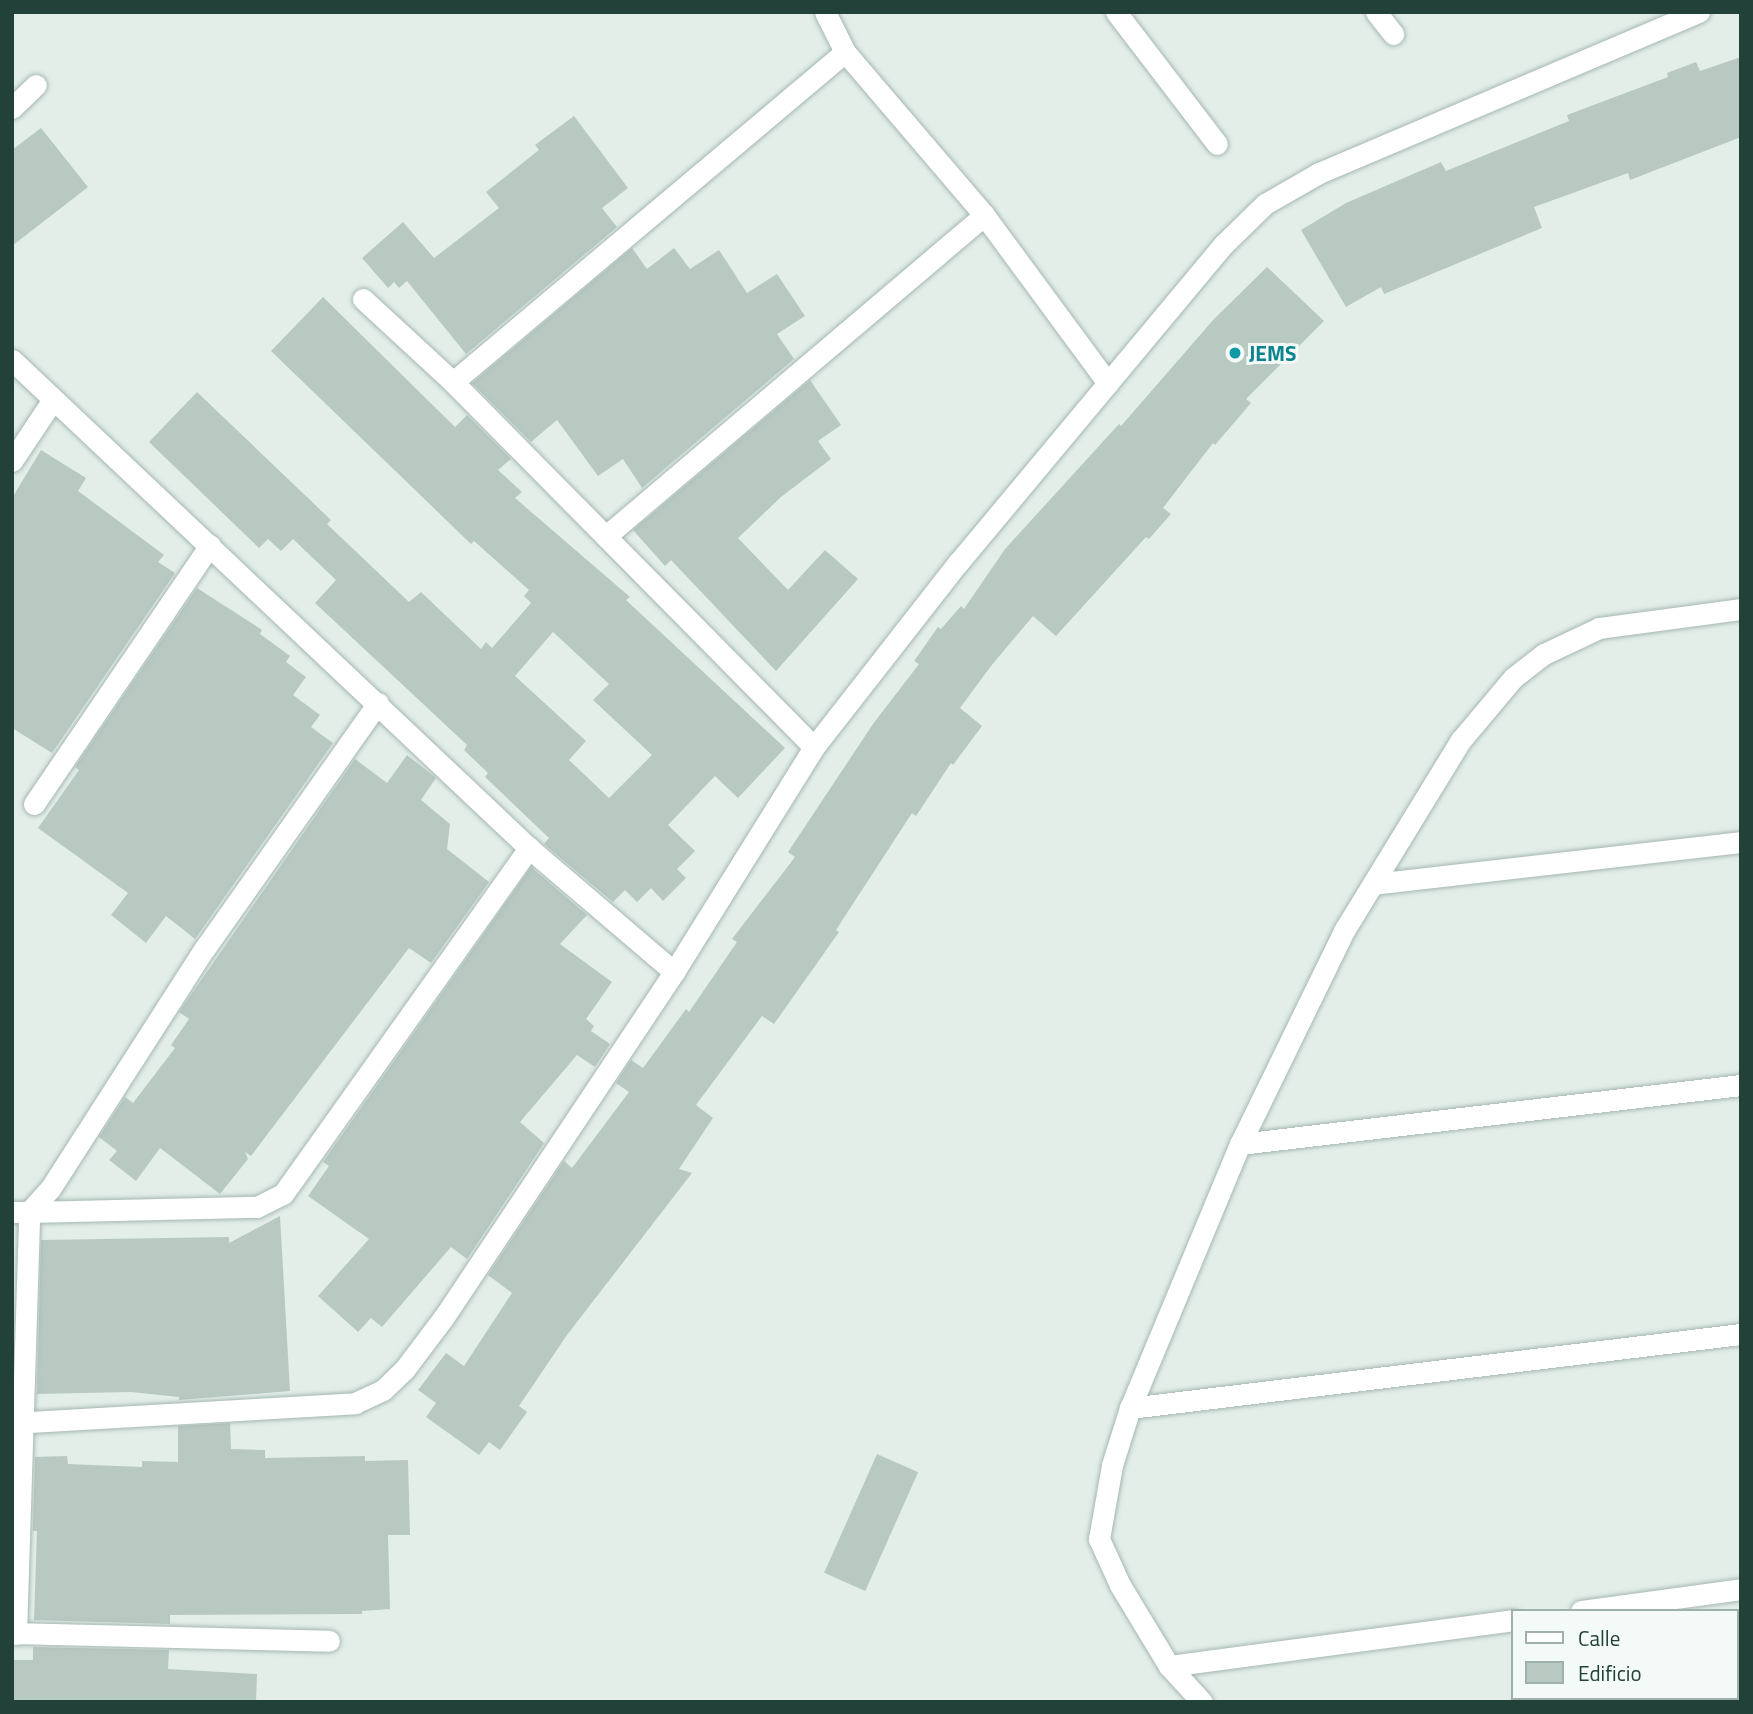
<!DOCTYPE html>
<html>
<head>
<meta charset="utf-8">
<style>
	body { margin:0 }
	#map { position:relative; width:1753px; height:1714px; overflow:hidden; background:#e3eee9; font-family:"Titillium Web",sans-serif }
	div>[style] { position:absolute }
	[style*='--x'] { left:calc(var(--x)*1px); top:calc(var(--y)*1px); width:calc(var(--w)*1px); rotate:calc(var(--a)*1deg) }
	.building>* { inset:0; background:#b8c9c2; transform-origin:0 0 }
	.roads { filter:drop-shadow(0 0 2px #a5b7b1) drop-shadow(0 0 2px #a5b7b1) }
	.minor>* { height:21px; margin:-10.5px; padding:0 10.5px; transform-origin:10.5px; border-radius:10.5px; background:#fff }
	.dots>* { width:19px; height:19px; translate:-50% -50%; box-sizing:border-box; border:4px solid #f4faf7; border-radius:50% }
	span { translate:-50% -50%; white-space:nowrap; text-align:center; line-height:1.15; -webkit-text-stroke:6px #f4faf7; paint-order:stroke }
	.culture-label { font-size:21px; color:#0d838f; font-weight:700 }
	.left { translate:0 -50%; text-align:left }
	.frame { position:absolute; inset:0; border:14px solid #214139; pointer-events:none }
	.legend { position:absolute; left:1511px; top:1609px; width:228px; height:91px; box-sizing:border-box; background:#f4faf7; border:2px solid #a0b0ab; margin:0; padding:9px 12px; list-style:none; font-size:21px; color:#214139 }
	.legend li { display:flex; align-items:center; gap:14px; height:35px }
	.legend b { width:35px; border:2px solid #a0b0ab }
</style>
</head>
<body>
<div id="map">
	<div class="building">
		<div style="clip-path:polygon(1741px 57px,1741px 137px,1630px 180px,1628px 173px,1534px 207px,1542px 228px,1384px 294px,1381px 287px,1346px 307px,1301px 230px,1346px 203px,1441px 162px,1446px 171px,1569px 121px,1567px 115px,1668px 77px,1667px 73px,1696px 62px,1700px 71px)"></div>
		<div style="clip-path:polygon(574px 116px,628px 188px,602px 208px,617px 227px,466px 354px,407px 281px,399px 288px,394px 282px,388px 288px,362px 258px,403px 222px,434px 258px,499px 208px,486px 192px,539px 150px,535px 145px)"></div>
		<div style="clip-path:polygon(41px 128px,88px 187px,12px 246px,12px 150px)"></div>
		<div style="clip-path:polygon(632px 248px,647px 269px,674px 248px,690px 269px,719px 250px,747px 293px,777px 274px,805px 316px,777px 334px,794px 359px,642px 488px,623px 459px,598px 476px,557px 420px,531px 442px,472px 383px)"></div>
		<div style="clip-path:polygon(1267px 267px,1324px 321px,1246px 399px,1251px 403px,1215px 445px,1213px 443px,1163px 508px,1171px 514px,1149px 539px,1146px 537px,1056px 636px,1033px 616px,991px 666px,960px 708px,982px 726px,953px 765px,951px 763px,916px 816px,912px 813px,836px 930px,839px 932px,774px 1024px,762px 1016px,696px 1105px,713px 1118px,679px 1169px,692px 1173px,567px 1335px,519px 1406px,527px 1412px,500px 1450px,489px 1442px,479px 1455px,426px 1417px,436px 1403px,418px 1390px,446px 1353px,464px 1366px,512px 1293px,488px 1275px,564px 1161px,572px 1168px,629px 1092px,616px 1083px,631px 1060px,643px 1068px,686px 1009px,689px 1012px,737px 942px,732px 939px,795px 857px,788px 852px,873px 724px,919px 664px,914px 661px,938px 627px,941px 629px,961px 606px,964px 609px,1005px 549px,1119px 424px,1121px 426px,1214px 319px)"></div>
		<div style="clip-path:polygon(evenodd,323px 297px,455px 427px,467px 415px,511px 459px,498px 470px,522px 492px,515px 498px,630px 597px,626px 600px,785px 748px,738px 798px,715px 776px,668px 825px,695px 851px,677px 869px,686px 878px,663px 901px,651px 888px,637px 902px,625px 890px,613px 902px,544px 844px,549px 838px,485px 777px,488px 773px,464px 750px,467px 745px,315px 603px,336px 580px,293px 539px,281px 551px,268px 539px,259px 548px,149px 442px,197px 392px,331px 520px,327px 524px,409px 602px,421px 592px,481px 649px,486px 642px,492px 648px,531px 603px,524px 596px,529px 590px,474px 541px,471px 544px,271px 351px,323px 297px,553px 632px,609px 684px,593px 700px,652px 755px,609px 798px,569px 760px,586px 741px,515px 676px,553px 632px)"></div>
		<div style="clip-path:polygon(810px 380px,841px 425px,818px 441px,831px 459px,781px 497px,738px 538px,788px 590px,825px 550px,858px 579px,776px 671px,671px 560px,665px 566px,633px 530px)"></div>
		<div style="clip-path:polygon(41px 450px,86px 478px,78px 491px,164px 555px,158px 562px,175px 573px,52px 753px,12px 728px,12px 498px)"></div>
		<div style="clip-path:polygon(197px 588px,262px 630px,260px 634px,290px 656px,286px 662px,306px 677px,293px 695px,320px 715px,311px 727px,333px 743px,195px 939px,166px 916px,146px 943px,111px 915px,128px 893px,38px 828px,79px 770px,75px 767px)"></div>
		<div style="clip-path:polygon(407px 755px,436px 778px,421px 800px,450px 824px,447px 849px,489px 882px,431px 963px,409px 948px,251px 1156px,245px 1152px,248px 1159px,220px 1194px,160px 1148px,136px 1181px,109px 1160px,117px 1151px,99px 1137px,125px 1097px,133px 1103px,175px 1048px,171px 1045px,189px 1019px,179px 1012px,355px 759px,387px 783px)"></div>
		<div style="clip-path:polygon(531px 867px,587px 915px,560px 944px,612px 982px,586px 1019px,594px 1026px,591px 1031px,610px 1044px,595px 1067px,577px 1055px,520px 1122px,544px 1143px,467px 1259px,451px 1247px,382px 1327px,371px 1318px,358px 1332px,318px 1296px,369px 1239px,308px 1196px,329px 1166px,323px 1162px)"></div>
		<div style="clip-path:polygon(280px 1216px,290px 1391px,179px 1400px,179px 1397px,131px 1392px,37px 1394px,41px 1240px,229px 1237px,229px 1243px)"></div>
		<div style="clip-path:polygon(230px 1423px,231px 1449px,265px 1450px,265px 1458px,365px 1456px,365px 1461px,408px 1460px,410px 1535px,388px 1535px,390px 1609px,362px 1611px,362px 1614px,170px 1615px,170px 1624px,34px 1620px,37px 1531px,33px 1531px,33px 1524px,35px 1457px,67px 1456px,68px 1464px,142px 1467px,142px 1461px,178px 1462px,178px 1426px)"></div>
		<div style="left:877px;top:1454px;width:45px;height:130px;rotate:24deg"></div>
		<div style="clip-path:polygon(33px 1647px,169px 1650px,168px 1669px,257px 1674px,256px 1702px,12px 1702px,12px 1660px,33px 1660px)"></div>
	</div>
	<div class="roads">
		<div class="minor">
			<div style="--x:825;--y:12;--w:45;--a:63.4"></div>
			<div style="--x:845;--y:52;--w:214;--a:49.5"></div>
			<div style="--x:984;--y:215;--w:209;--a:53.6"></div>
			<div style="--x:1116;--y:12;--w:166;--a:52.6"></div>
			<div style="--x:1376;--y:12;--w:28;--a:52"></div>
			<div style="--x:12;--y:108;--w:33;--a:-44"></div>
			<div style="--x:363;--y:299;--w:122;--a:42.7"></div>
			<div style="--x:453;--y:382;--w:513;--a:45.32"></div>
			<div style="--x:12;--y:360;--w:711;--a:43.35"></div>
			<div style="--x:529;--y:848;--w:191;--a:40.5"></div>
			<div style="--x:453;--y:382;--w:512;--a:-40.09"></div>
			<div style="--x:12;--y:461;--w:72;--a:-56.3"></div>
			<div style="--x:606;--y:536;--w:496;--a:-40.3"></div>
			<div style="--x:34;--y:804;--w:313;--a:-55.8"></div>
			<div style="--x:1373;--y:884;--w:370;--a:-6.5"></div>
			<div style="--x:1240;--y:1144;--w:504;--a:-6.72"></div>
			<div style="--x:12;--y:1212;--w:17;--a:0"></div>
			<div style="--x:29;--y:1212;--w:31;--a:-48"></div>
			<div style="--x:50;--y:1189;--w:287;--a:-57.3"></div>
			<div style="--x:205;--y:948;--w:300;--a:-54.8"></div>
			<div style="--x:1130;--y:1408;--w:615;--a:-6.91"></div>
			<div style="--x:12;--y:1423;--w:344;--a:-3.3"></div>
			<div style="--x:355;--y:1403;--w:31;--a:-25"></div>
			<div style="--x:383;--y:1390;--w:29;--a:-44"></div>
			<div style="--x:404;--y:1370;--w:66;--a:-53"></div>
			<div style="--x:444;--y:1317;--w:415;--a:-56.3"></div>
			<div style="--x:674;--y:972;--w:265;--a:-58.1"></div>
			<div style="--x:814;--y:747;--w:234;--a:-52"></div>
			<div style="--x:958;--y:563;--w:414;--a:-50.2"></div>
			<div style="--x:1223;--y:245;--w:59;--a:-44.3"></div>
			<div style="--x:1265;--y:204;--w:62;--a:-29.9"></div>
			<div style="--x:1319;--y:173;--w:413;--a:-23"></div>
			<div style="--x:1581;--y:1611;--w:162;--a:-7.8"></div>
			<div style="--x:12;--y:1633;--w:317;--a:1.4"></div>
			<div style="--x:16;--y:1634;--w:422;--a:-88.2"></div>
			<div style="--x:29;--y:1212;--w:228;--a:-1.3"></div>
			<div style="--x:257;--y:1207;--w:29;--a:-27"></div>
			<div style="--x:283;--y:1194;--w:425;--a:-54.6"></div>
			<div style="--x:1169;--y:1666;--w:347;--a:-7.6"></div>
			<div style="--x:1202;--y:1702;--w:49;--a:-132.5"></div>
			<div style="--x:1169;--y:1666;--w:95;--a:-121.2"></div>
			<div style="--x:1120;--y:1585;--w:51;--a:-114.5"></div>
			<div style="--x:1099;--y:1539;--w:75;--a:-80"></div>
			<div style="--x:1112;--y:1465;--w:60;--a:-72.5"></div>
			<div style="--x:1130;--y:1408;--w:286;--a:-67.4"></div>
			<div style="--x:1240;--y:1144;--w:239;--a:-64"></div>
			<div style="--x:1345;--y:929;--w:222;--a:-58.5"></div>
			<div style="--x:1461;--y:740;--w:81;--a:-50"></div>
			<div style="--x:1513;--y:678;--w:39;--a:-38"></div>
			<div style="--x:1544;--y:654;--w:61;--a:-25.3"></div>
			<div style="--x:1599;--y:628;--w:143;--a:-7.6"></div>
		</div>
	</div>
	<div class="dots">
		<div style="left:1235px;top:353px;background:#0f9aa8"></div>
	</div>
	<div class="culture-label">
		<span class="left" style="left:1249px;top:353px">JEMS</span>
	</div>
	<div class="frame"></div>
	<ul class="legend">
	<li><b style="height:9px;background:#fff"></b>Calle</li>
	<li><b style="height:19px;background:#b8c9c2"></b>Edificio</li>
	</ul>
</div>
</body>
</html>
